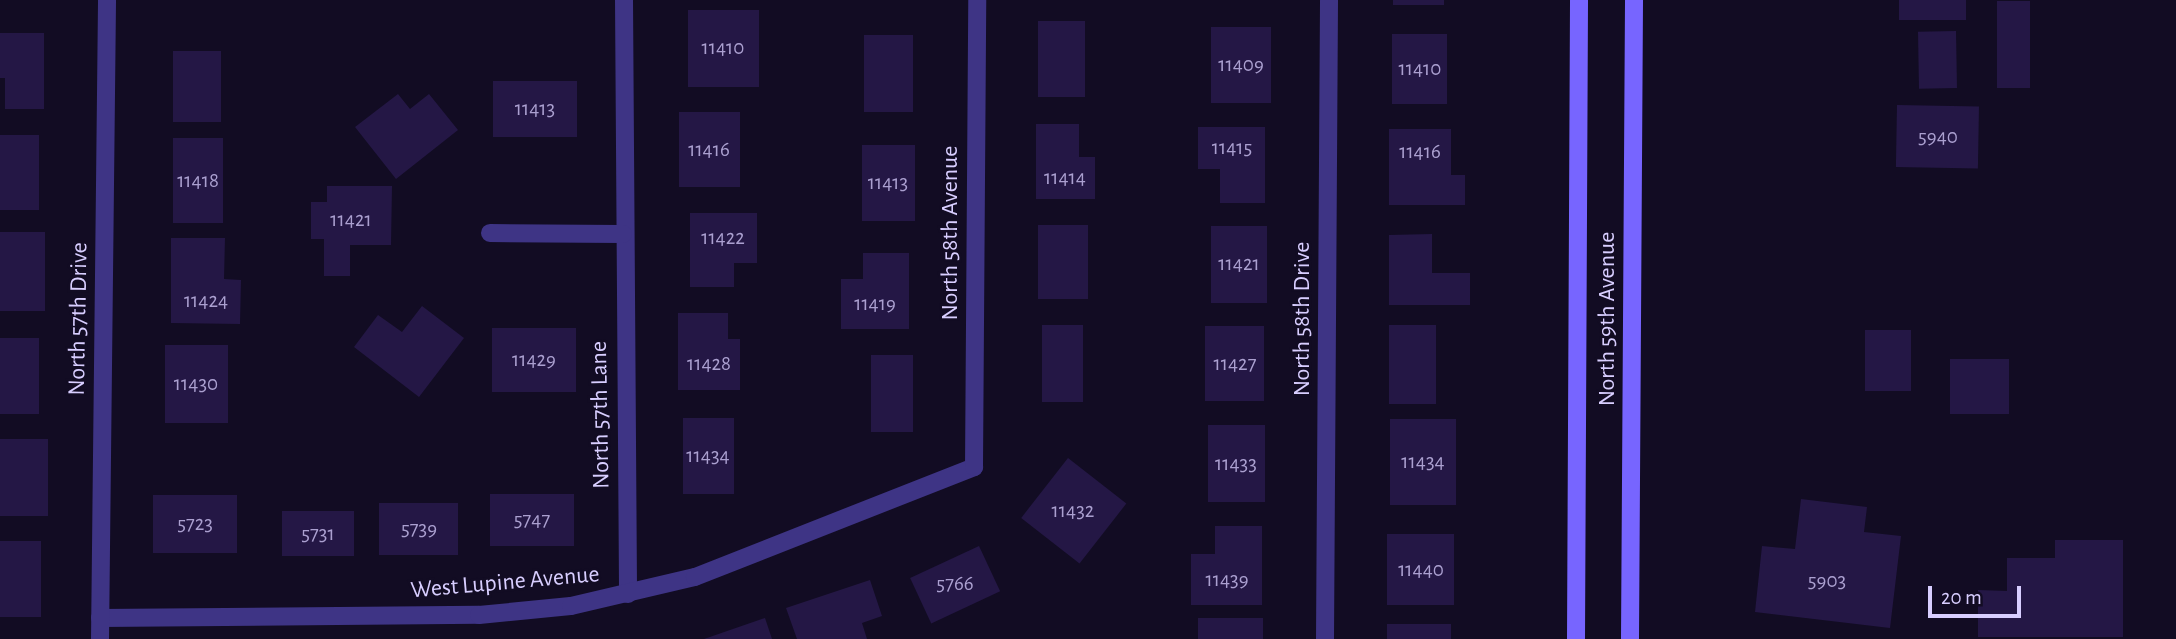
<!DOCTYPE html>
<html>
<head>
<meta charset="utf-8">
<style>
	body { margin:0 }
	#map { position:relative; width:2176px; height:639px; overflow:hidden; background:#120c23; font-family:"Alegreya Sans",sans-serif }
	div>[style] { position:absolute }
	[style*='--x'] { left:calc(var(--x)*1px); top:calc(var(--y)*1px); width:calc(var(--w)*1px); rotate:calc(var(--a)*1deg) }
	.building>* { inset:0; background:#241745; transform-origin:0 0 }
	.street>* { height:18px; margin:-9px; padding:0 9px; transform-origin:9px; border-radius:9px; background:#3e3485 }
	.secondary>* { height:18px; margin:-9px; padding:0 9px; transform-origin:9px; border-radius:9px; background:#7765ff }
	span { translate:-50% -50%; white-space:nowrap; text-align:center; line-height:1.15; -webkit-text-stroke:5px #120c23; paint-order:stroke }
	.number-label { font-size:21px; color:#aba0d0 }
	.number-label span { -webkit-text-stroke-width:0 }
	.street-label { font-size:24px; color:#d8ceff }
	.scale { position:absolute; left:1928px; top:586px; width:93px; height:32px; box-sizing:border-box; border:4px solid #d8ceff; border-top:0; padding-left:9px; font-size:21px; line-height:24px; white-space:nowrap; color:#d8ceff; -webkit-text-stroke:5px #120c23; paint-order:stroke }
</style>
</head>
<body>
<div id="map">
	<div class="building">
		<div style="left:1393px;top:0;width:51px;height:5px"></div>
		<div style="left:1899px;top:0;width:67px;height:20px"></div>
		<div style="left:1997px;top:1px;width:33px;height:87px"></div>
		<div style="left:688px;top:10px;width:71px;height:77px"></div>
		<div style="left:1038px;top:21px;width:47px;height:76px"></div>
		<div style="left:1211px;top:27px;width:60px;height:76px"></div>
		<div style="left:1956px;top:31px;width:57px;height:38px;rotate:89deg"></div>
		<div style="clip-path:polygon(0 33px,44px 33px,44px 109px,5px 109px,5px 78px,0 78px)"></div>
		<div style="left:1392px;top:34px;width:55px;height:70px"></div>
		<div style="left:864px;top:35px;width:49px;height:77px"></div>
		<div style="left:173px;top:51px;width:48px;height:71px"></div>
		<div style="left:493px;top:81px;width:84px;height:56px"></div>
		<div style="clip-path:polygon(398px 94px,410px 109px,429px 94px,458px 130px,396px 179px,355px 127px)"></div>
		<div style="left:1897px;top:105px;width:82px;height:62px;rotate:1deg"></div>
		<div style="left:679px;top:112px;width:61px;height:75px"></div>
		<div style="clip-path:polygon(1036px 124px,1079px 124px,1079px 157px,1095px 157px,1095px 199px,1036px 199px)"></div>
		<div style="clip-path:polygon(1198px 127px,1265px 127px,1265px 203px,1220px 203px,1220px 169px,1198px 169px)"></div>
		<div style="clip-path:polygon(1389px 129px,1451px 129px,1451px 175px,1465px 175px,1465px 205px,1389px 205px)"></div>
		<div style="left:0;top:135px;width:39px;height:75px"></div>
		<div style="left:173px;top:138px;width:50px;height:85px"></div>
		<div style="left:862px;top:145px;width:53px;height:76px"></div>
		<div style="clip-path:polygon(327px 186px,392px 186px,391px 245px,350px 245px,350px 276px,324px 276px,324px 239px,311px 239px,311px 202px,327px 202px)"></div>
		<div style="clip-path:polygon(690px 213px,757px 213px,757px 263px,734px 263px,734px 287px,690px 287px)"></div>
		<div style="left:1038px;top:225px;width:50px;height:74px"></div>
		<div style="left:1211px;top:226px;width:56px;height:77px"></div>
		<div style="left:0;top:232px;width:45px;height:79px"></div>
		<div style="clip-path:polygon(1432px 234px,1432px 273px,1470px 273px,1470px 305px,1389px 305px,1389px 235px)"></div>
		<div style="clip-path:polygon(171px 238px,225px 238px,224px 279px,241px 280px,240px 324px,171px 323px)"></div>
		<div style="clip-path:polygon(863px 253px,909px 253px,909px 329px,841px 329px,841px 279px,863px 279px)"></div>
		<div style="clip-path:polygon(422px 306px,464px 338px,419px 397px,354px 347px,378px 315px,402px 332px)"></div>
		<div style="clip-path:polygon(678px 313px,728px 313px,728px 339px,740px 339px,740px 390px,678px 390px)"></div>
		<div style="left:1042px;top:325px;width:41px;height:77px"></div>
		<div style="left:1389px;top:325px;width:47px;height:79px"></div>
		<div style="left:1205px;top:326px;width:59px;height:75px"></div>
		<div style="left:492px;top:328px;width:84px;height:64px"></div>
		<div style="left:1865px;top:330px;width:46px;height:61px"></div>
		<div style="left:0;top:338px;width:39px;height:76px"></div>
		<div style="left:165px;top:345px;width:63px;height:78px"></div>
		<div style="left:871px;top:355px;width:42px;height:77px"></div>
		<div style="left:1950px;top:359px;width:59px;height:55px"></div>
		<div style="left:683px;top:418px;width:51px;height:76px"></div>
		<div style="left:1390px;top:419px;width:66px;height:86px"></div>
		<div style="left:1208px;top:425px;width:57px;height:77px"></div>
		<div style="left:0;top:439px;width:48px;height:77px"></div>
		<div style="left:1068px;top:458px;width:74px;height:76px;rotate:38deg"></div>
		<div style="left:490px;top:494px;width:84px;height:52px"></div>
		<div style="left:153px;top:495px;width:84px;height:58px"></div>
		<div style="clip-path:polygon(1801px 499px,1867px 507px,1864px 532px,1901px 536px,1890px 628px,1755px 612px,1762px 546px,1795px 549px)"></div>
		<div style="left:379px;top:503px;width:79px;height:52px"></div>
		<div style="left:282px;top:511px;width:72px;height:45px"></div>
		<div style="clip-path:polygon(1215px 526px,1262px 526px,1262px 605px,1191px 605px,1191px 554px,1215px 554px)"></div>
		<div style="left:1387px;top:534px;width:67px;height:71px"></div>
		<div style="clip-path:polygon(2055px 540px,2123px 540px,2123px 637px,1978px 637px,1978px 590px,2007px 591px,2007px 558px,2055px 558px)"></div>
		<div style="left:0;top:541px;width:41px;height:76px"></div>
		<div style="left:979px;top:546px;width:50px;height:76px;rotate:65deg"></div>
		<div style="clip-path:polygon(870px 580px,882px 616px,862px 623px,867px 639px,797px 639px,786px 608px)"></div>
		<div style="clip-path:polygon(765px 618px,772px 639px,704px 639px)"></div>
		<div style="left:1198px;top:618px;width:65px;height:21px"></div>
		<div style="left:1387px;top:624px;width:64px;height:15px"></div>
	</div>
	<div class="street">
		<div style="--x:624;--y:0;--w:594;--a:89.61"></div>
		<div style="--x:490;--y:233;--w:133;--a:0.4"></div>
		<div style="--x:100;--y:618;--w:379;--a:-0.5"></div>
		<div style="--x:479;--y:615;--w:92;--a:-5.6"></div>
		<div style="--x:571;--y:606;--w:127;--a:-13.2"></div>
		<div style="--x:695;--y:577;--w:300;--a:-21.5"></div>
		<div style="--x:974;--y:467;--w:467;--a:-89.6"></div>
		<div style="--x:100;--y:639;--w:639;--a:-89.37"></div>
		<div style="--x:1325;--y:639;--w:639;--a:-89.64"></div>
	</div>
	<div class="secondary">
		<div style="--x:1576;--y:639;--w:639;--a:-89.73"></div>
		<div style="--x:1630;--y:639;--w:639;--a:-89.64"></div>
	</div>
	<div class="number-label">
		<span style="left:723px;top:48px">11410</span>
		<span style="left:1241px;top:65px">11409</span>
		<span style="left:1420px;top:69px">11410</span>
		<span style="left:535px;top:109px">11413</span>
		<span style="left:1938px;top:137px">5940</span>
		<span style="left:1232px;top:148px">11415</span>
		<span style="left:709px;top:150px">11416</span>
		<span style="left:1420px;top:152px">11416</span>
		<span style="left:1065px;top:178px">11414</span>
		<span style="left:198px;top:181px">11418</span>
		<span style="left:888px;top:183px">11413</span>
		<span style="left:351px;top:220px">11421</span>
		<span style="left:723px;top:238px">11422</span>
		<span style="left:1239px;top:264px">11421</span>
		<span style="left:206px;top:301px">11424</span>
		<span style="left:875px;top:304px">11419</span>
		<span style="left:534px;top:360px">11429</span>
		<span style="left:709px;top:364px">11428</span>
		<span style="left:1235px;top:364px">11427</span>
		<span style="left:196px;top:384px">11430</span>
		<span style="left:708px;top:456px">11434</span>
		<span style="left:1423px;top:462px">11434</span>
		<span style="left:1236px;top:464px">11433</span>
		<span style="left:1073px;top:511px">11432</span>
		<span style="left:532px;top:520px">5747</span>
		<span style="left:195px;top:524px">5723</span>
		<span style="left:419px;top:529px">5739</span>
		<span style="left:318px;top:534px">5731</span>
		<span style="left:1421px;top:570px">11440</span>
		<span style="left:1227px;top:580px">11439</span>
		<span style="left:1827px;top:581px">5903</span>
		<span style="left:955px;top:584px">5766</span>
	</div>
	<div class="street-label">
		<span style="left:951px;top:233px;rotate:-90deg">North 58th Avenue</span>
		<span style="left:79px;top:319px;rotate:-89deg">North 57th Drive</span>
		<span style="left:1303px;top:319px;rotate:-90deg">North 58th Drive</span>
		<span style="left:1608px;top:319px;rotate:-90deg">North 59th Avenue</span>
		<span style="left:601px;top:415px;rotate:-91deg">North 57th Lane</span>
		<span style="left:505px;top:583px;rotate:-5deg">West Lupine Avenue</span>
	</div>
	<div class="scale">20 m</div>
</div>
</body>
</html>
